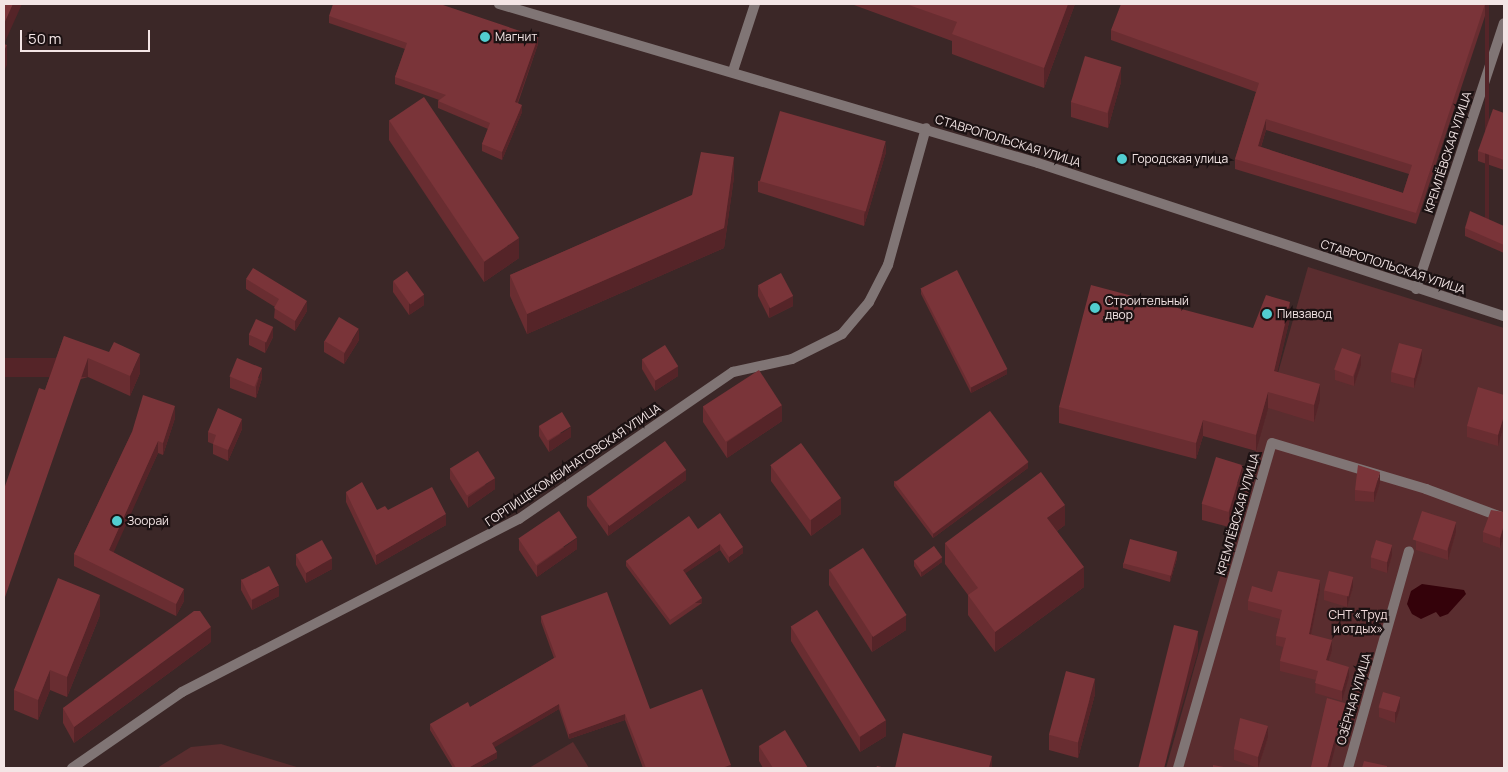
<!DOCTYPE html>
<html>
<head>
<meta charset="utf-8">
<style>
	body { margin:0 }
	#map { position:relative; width:1508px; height:772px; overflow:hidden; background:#3b2727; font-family:Manrope,sans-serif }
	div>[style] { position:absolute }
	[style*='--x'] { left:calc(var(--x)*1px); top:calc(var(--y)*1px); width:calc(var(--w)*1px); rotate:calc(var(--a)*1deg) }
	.green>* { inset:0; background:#5a2d2f }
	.water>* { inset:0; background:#34020a }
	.minor>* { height:10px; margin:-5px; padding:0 5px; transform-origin:5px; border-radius:5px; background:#807575 }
	.wall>* { inset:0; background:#692d31 }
	.shaded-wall>* { inset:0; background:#552428; transform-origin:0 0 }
	.building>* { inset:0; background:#7a3439; transform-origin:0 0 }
	.dots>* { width:14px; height:14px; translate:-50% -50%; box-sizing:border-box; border:2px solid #1c1213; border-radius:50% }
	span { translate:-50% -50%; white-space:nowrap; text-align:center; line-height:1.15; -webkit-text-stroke:4.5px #1c1213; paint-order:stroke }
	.poi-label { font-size:12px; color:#f3e5e5 }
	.left { translate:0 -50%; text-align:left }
	.street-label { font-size:12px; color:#f3e5e5 }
	.park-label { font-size:12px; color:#f4dddd }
	.frame { position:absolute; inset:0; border:5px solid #f3e5e5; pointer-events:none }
	.scale { position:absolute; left:20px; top:30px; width:130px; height:22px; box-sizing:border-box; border:2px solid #f3e5e5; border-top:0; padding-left:6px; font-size:15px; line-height:18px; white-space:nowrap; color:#f3e5e5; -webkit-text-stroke:4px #1c1213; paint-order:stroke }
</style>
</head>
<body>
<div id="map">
	<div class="green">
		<div style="clip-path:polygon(1308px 267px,1504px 328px,1504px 768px,1166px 768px)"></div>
		<div style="clip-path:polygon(573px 742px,589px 768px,529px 768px)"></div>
		<div style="clip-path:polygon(221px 744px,300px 768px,157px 768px,191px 747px)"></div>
	</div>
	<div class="water">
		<div style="clip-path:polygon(1422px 584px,1464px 590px,1466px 594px,1448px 614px,1440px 617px,1436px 612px,1421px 619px,1412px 614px,1407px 604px,1411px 591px)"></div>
	</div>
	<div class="minor">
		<div style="--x:499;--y:4;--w:562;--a:16.44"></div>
		<div style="--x:1038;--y:163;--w:490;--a:18.2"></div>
		<div style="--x:733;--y:71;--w:71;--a:-71.8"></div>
		<div style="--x:1416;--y:289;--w:280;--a:-71.7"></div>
		<div style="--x:72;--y:768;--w:134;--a:-34.6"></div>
		<div style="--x:182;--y:692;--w:379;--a:-27.2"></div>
		<div style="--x:519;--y:519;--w:260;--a:-34.5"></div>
		<div style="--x:733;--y:372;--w:60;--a:-12.4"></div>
		<div style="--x:792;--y:359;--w:56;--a:-26.6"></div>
		<div style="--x:842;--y:334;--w:42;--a:-49.8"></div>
		<div style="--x:869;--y:302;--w:42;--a:-62.8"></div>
		<div style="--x:888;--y:265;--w:142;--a:-74.5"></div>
		<div style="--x:1178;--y:768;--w:338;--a:-73.9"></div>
		<div style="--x:1272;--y:443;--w:161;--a:16.6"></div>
		<div style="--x:1426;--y:489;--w:83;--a:20.4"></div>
		<div style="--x:1348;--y:768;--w:225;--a:-74.3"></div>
	</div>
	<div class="wall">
		<div style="clip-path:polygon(854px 4px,1075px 4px,1044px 88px,952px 54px,952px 41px,854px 5px)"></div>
		<div style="clip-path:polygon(evenodd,1489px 4px,1416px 224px,1235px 169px,1235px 159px,1256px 92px,1111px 40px,1111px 30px,1489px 4px,1266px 130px,1409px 174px,1403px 193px,1261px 147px,1266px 130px)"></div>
		<div style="clip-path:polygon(329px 16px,538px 44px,518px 103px,522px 112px,502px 160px,482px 151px,482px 144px,488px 129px,438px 108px,438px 101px,439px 100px,395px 84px,395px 77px,405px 49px,329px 23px)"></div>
		<div style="clip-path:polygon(1121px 82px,1108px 128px,1071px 117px,1071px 102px)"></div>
		<div style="clip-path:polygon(1504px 113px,1504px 170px,1478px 161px,1478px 151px)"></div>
		<div style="clip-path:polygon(389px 120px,519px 258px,484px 282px,389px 140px)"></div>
		<div style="clip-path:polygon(886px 152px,864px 226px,758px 192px,758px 181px)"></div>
		<div style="clip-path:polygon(734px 177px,724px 248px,527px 334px,510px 296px,510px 275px)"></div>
		<div style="clip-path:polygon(1504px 226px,1504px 253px,1465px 236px,1465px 228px)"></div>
		<div style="clip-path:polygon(246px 279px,307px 311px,295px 331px,274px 318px,275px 307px,246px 289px)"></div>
		<div style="clip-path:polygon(393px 281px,424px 305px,409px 315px,393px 292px)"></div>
		<div style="clip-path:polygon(758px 286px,793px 306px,769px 318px,758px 296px)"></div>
		<div style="clip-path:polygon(921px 289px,1007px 374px,971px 393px,921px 294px)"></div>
		<div style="clip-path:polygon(1290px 318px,1277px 372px,1320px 400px,1314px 422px,1268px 408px,1256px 451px,1203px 436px,1196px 459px,1059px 423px,1059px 407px,1253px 328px)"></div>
		<div style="clip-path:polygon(249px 334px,273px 337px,265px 353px,249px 345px)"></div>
		<div style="clip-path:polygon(64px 336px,140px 373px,130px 396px,88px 377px,45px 390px)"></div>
		<div style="clip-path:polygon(359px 340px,344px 364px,324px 352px,324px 341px)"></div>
		<div style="clip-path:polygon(642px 359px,678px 376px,655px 391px,642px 369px)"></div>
		<div style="clip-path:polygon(1422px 360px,1414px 388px,1391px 382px,1391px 372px)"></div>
		<div style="clip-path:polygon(1361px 365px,1354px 386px,1335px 380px,1335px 370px)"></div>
		<div style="clip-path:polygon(230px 377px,262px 378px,256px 398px,230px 388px)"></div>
		<div style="clip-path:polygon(1504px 395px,1504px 430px,1503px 429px,1498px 446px,1467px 437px,1467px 426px)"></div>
		<div style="clip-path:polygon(703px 407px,782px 421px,727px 458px,703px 422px)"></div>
		<div style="clip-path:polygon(175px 418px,163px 455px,158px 453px,113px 552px,184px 601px,176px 616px,74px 566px,74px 554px,132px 432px)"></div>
		<div style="clip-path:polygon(539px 426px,571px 437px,549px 452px,539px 436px)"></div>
		<div style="clip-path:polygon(242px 429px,228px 461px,213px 454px,213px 444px,208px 442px,208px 432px)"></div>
		<div style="clip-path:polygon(771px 466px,841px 514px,811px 536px,771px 481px)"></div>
		<div style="clip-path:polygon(450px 468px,495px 489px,468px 508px,450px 479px)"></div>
		<div style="clip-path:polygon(1028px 468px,933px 538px,894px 486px,894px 481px)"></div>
		<div style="clip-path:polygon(686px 480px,608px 536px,587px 506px,587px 496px)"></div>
		<div style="clip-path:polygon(1243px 480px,1229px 527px,1202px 520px,1202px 504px)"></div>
		<div style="clip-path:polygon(1380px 483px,1374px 502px,1355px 501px,1355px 490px)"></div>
		<div style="clip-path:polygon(346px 492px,377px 510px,388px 510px,446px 525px,376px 565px,346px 502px)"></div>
		<div style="clip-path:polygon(1504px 512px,1504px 535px,1500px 548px,1483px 542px,1483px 532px)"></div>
		<div style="clip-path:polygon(1065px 525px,1057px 531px,1084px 587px,995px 652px,968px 615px,968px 595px,945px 564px,945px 543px)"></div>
		<div style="clip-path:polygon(698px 529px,743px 553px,729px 563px,720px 550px,685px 573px,702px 603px,670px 625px,626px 566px,626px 561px)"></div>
		<div style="clip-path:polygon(1456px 532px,1448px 560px,1416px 550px,1416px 540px)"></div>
		<div style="clip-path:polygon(519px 539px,577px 549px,537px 577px,519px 550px)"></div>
		<div style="clip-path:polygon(296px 555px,332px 569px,306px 583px,296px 565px)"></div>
		<div style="clip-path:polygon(1392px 555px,1387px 573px,1371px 568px,1371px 557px)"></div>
		<div style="clip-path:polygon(1177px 558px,1170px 582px,1123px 568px,1123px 563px)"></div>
		<div style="clip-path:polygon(914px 561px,942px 562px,921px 577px,914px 566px)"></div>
		<div style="clip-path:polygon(829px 569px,906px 630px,872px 652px,829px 585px)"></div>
		<div style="clip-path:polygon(241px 579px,279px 596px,252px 610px,241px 590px)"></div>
		<div style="clip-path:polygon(1353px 587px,1347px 607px,1324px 600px,1324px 590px)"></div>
		<div style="clip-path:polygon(1320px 590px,1311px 634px,1332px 650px,1329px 661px,1349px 677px,1342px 701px,1315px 693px,1316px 680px,1280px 671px,1280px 661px,1283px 647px,1276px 645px,1276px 636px,1280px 619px,1248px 610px,1248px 601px,1272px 592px)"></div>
		<div style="clip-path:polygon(100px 615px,67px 697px,50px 690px,38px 720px,14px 710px,14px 690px)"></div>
		<div style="clip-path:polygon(541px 616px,650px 709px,731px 768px,643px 768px,625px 720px,569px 739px,559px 709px,494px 747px,497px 758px,478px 768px,453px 768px,430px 730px,430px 724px,470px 707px,554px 658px,541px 622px)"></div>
		<div style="clip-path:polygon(791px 626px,886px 736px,860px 752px,791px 641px)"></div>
		<div style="clip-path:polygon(211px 642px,74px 743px,63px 723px,63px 708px)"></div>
		<div style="clip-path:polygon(1095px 694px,1078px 758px,1049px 750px,1049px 735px)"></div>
		<div style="clip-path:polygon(1327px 698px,1355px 717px,1349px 737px,1344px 736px,1341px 746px,1336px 744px,1330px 768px,1311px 768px)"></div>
		<div style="clip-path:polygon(1379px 707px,1400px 708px,1395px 723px,1379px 717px)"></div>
		<div style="clip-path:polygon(1268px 737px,1258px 768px,1234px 760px,1234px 749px)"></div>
		<div style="clip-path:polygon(759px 746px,808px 768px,763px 768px,759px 761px)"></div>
	</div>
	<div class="shaded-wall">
		<div style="clip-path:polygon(13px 4px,22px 4px,4px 44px,4px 24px)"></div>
		<div style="clip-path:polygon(1068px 4px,1075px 4px,1044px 88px,1044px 68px)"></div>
		<div style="left:1485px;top:4px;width:4px;height:220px"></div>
		<div style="clip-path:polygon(538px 37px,538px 44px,515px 109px,515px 102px)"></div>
		<div style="clip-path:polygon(7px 45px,7px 65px,4px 71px,4px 51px)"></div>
		<div style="clip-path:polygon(1121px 67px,1121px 82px,1108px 128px,1108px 113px)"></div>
		<div style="clip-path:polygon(522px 105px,522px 112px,502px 160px,502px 152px)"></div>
		<div style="clip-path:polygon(1266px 119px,1266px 130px,1258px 156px,1258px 146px)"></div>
		<div style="clip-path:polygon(886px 142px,886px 152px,864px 226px,864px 215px)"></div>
		<div style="clip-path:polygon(734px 157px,734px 177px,724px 248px,527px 334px,527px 314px,724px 228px)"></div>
		<div style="clip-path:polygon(519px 238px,519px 258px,484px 282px,484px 262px)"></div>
		<div style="clip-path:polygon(424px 294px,424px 305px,409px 315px,409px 304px)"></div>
		<div style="clip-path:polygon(793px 296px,793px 306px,769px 318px,769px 308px)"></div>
		<div style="clip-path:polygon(307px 301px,307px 311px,295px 331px,295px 321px)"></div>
		<div style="clip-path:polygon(1290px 302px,1290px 318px,1274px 387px,1274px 371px)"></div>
		<div style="clip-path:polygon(273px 327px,273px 337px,265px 353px,265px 342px)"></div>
		<div style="clip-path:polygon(359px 329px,359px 340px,344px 364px,344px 354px)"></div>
		<div style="clip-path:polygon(1422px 349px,1422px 360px,1414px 388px,1414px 377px)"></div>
		<div style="clip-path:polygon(140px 354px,140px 373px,130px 396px,130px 376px)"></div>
		<div style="clip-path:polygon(1361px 355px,1361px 365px,1354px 386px,1354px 376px)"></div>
		<div style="left:88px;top:358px;width:19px;height:256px;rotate:90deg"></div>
		<div style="clip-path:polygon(678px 366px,678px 376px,655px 391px,655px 380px)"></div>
		<div style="clip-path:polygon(262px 368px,262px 378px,256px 398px,256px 387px)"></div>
		<div style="clip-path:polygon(1007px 369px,1007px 374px,971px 393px,971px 387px)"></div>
		<div style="clip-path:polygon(1320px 384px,1320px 400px,1314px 422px,1314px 405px)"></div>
		<div style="clip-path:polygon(1268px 392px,1268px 408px,1256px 451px,1256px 435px)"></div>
		<div style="clip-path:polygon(782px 405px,782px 421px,727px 458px,727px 442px)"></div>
		<div style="clip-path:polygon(175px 406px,175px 418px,163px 455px,163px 443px)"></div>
		<div style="clip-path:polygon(242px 419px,242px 429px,228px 461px,228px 450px)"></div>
		<div style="clip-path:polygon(1503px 419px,1503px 429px,1498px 446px,1498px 435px)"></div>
		<div style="clip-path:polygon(1203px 420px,1203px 436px,1196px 459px,1196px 443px)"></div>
		<div style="clip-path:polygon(571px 427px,571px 437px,549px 452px,549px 441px)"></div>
		<div style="clip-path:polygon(158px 441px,158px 453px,109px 563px,109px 550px)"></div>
		<div style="clip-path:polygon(1028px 462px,1028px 468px,933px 538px,933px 533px)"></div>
		<div style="clip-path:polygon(1243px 465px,1243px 480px,1229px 527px,1229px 512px)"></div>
		<div style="clip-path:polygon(686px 470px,686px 480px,608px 536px,608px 525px)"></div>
		<div style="clip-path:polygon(1380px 472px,1380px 483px,1374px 502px,1374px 492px)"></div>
		<div style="clip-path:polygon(495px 478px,495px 489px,468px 508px,468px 497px)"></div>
		<div style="clip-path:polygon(841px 498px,841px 514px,811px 536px,811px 520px)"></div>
		<div style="clip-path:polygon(1065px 505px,1065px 525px,1047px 538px,1047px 518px)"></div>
		<div style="clip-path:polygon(446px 514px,446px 525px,376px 565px,376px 555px)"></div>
		<div style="clip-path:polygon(1456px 522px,1456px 532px,1448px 560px,1448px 549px)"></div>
		<div style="clip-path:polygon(1504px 525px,1504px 535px,1500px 548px,1500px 538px)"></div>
		<div style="clip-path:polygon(577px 538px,577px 549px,537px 577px,537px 566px)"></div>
		<div style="clip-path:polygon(720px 544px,720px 550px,683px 575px,683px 570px)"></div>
		<div style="clip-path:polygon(1392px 545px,1392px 555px,1387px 573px,1387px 563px)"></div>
		<div style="clip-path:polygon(743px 547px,743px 553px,729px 563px,729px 557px)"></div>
		<div style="clip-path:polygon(1177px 552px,1177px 558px,1170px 582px,1170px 576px)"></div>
		<div style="clip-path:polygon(942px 557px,942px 562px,921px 577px,921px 572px)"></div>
		<div style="clip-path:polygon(332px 558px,332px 569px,306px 583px,306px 573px)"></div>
		<div style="clip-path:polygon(1084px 567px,1084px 587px,995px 652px,995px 632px)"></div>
		<div style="clip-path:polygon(1353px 577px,1353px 587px,1347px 607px,1347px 596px)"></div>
		<div style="clip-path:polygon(1320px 580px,1320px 590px,1309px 644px,1309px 634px)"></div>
		<div style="clip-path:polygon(279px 586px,279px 596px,252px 610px,252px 600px)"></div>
		<div style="clip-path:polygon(184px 589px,184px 601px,176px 616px,176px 604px)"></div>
		<div style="clip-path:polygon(100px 595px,100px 615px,67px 697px,67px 677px)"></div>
		<div style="left:702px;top:598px;width:5px;height:39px;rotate:90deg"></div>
		<div style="clip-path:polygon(906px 615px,906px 630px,872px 652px,872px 636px)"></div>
		<div style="clip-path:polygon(211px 627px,211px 642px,74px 743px,74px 727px)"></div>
		<div style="clip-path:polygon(1198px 631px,1198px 652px,1164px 768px,1159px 768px)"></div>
		<div style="clip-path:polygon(1332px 640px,1332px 650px,1326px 670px,1326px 660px)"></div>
		<div style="clip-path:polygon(1349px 667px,1349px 677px,1342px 701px,1342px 691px)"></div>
		<div style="clip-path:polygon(50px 670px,50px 690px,38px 720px,38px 700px)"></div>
		<div style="clip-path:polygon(1095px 679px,1095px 694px,1078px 758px,1078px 742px)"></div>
		<div style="clip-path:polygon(1400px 697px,1400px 708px,1395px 723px,1395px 712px)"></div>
		<div style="clip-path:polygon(559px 704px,559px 709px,492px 749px,492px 743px)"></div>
		<div style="clip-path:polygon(1355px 706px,1355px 717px,1349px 737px,1349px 726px)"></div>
		<div style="clip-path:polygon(625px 714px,625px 720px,569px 739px,569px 734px)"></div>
		<div style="clip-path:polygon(886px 720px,886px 736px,860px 752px,860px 737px)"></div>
		<div style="clip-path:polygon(1344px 725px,1344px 736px,1341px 746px,1341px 735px)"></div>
		<div style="clip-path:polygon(1268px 726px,1268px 737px,1258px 768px,1258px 757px)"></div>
		<div style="clip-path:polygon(1336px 734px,1336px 744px,1330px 768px,1327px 768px)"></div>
		<div style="clip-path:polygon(497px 752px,497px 758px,478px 768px,468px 768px)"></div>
		<div style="clip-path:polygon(992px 756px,992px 768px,989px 768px)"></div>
		<div style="clip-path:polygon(731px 765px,731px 768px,721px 768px)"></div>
	</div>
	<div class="building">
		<div style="clip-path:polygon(4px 4px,13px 4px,4px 24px)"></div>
		<div style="clip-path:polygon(333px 4px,440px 4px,538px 37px,515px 102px,522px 105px,502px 152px,482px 144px,490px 123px,438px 101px,446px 95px,395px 77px,407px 43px,329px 16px)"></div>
		<div style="clip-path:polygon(906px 4px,1068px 4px,1044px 68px,952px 34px,957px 22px)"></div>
		<div style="clip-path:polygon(evenodd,1121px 4px,1485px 4px,1416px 213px,1235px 159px,1259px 83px,1111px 30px,1121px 4px,1266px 119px,1412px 165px,1403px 193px,1258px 146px,1266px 119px)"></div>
		<div style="clip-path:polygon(4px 44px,7px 45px,4px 51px)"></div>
		<div style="left:1085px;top:56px;width:38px;height:48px;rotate:17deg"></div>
		<div style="left:424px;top:97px;width:170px;height:42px;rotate:56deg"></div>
		<div style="clip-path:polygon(1493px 109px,1504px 113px,1504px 160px,1478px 151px)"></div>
		<div style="left:780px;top:111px;width:110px;height:73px;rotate:16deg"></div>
		<div style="clip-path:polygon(701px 152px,734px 157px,724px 228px,527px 314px,510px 275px,692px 195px)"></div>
		<div style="clip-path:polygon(1470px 211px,1504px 226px,1504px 245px,1465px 228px)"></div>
		<div style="clip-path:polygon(253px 268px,307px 301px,295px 321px,274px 308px,279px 299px,246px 279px)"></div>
		<div style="left:957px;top:270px;width:111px;height:41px;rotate:63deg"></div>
		<div style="left:407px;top:271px;width:29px;height:17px;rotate:54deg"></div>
		<div style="left:781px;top:273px;width:26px;height:26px;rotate:62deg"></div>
		<div style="clip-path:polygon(1091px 285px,1253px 328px,1266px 295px,1290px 302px,1274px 371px,1320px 384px,1314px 405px,1268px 392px,1256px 435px,1203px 420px,1196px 443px,1059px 407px)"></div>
		<div style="left:339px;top:317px;width:23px;height:28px;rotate:31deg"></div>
		<div style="left:256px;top:319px;width:19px;height:17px;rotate:25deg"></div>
		<div style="clip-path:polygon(64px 336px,109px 352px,114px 342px,140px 354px,130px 376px,88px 358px,4px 600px,4px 489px,39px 388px,45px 390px)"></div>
		<div style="left:1399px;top:343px;width:24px;height:30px;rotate:15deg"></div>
		<div style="left:665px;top:345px;width:25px;height:27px;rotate:58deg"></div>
		<div style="left:1342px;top:348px;width:20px;height:23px;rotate:20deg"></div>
		<div style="left:237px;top:358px;width:27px;height:20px;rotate:22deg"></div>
		<div style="left:759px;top:370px;width:42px;height:67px;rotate:57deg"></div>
		<div style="clip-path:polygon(1478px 387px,1504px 395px,1504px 419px,1503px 419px,1498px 435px,1467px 426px)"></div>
		<div style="clip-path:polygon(143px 395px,175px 406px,163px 443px,158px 441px,109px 550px,184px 589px,176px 604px,74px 554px,132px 432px)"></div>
		<div style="clip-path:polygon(218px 408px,242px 419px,228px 450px,213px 444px,216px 435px,208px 432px)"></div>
		<div style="left:990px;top:411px;width:64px;height:119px;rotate:53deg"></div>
		<div style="left:562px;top:412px;width:17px;height:27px;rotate:59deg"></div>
		<div style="left:665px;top:441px;width:36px;height:95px;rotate:54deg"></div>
		<div style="left:801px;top:443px;width:68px;height:38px;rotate:54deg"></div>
		<div style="left:478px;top:451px;width:32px;height:33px;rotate:58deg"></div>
		<div style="left:1216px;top:457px;width:28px;height:49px;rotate:17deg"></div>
		<div style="clip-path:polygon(1358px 465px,1380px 472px,1374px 492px,1355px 490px)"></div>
		<div style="clip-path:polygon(1041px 472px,1065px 505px,1047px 518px,1084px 567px,995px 632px,968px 595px,978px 588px,945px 543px)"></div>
		<div style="clip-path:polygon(362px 482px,377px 510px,385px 506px,388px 510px,432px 487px,446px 514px,376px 555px,346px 492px)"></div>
		<div style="clip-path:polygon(1491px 510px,1504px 512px,1504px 525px,1500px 538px,1483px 532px)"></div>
		<div style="left:559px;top:511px;width:32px;height:49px;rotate:56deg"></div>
		<div style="left:1422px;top:511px;width:36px;height:30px;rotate:18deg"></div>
		<div style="clip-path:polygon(720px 513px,743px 547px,729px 557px,720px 544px,683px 570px,702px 598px,670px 620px,626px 561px,689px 516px,698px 529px)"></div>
		<div style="left:1130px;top:539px;width:49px;height:25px;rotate:15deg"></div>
		<div style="left:322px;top:540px;width:21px;height:30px;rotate:61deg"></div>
		<div style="left:1376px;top:540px;width:17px;height:18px;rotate:17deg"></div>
		<div style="left:934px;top:546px;width:14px;height:25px;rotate:54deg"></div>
		<div style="left:863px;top:548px;width:80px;height:40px;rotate:57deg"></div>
		<div style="left:269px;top:566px;width:22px;height:31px;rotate:63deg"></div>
		<div style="clip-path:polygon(1278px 571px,1320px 580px,1309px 634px,1332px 640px,1326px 660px,1349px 667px,1342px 691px,1315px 683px,1318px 671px,1280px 661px,1286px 638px,1276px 636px,1282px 610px,1248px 601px,1252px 586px,1272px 592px)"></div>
		<div style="left:1329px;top:571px;width:25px;height:20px;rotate:14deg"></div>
		<div style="clip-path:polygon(58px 578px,100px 595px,67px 677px,50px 670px,38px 700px,14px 690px)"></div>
		<div style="clip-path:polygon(607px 592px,650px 709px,702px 689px,731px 765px,721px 768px,646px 768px,625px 714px,569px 734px,559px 704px,492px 743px,497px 752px,468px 768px,456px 768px,430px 724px,468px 702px,470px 707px,556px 657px,541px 616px)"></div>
		<div style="left:817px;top:610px;width:130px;height:31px;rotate:58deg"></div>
		<div style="clip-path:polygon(194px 611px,200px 611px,211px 627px,74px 727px,63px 708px)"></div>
		<div style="left:1174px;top:625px;width:25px;height:149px;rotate:14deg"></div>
		<div style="left:1066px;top:671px;width:30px;height:66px;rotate:15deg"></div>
		<div style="left:1383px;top:692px;width:18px;height:16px;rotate:16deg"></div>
		<div style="clip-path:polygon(1327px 698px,1355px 706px,1349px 726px,1344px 725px,1341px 735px,1336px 734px,1327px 768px,1316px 768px,1311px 767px)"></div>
		<div style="clip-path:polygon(1240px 718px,1268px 726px,1258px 757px,1234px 749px)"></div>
		<div style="clip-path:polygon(785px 730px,808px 768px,773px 768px,759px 746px)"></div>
		<div style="clip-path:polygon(903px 733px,992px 756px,989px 768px,895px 768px)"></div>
		<div style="clip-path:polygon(1364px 761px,1387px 766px,1387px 768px,1362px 768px)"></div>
		<div style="clip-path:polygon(1213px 765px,1229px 768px,1213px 768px)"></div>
		<div style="clip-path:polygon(877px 766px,886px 768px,876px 768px)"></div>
	</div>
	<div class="dots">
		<div style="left:485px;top:37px;background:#52cdd0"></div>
		<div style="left:1122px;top:159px;background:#52cdd0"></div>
		<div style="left:1095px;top:308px;background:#52cdd0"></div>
		<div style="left:1267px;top:314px;background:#52cdd0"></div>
		<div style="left:117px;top:521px;background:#52cdd0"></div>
	</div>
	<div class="poi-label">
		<span class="left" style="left:495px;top:37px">Магнит</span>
		<span class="left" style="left:1132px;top:159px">Городская улица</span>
		<span class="left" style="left:1105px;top:308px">Строительный<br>двор</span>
		<span class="left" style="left:1277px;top:314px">Пивзавод</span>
		<span class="left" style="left:127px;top:521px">Зоорай</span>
	</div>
	<div class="street-label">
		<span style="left:1008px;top:141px;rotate:17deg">СТАВРОПОЛЬСКАЯ УЛИЦА</span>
		<span style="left:1448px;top:152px;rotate:-72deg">КРЕМЛЁВСКАЯ УЛИЦА</span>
		<span style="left:1393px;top:267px;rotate:18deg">СТАВРОПОЛЬСКАЯ УЛИЦА</span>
		<span style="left:573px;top:465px;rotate:-34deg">ГОРПИЩЕКОМБИНАТОВСКАЯ УЛИЦА</span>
		<span style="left:1238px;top:514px;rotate:-74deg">КРЕМЛЁВСКАЯ УЛИЦА</span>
		<span style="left:1354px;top:699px;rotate:-74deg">ОЗЁРНАЯ УЛИЦА</span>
	</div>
	<div class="park-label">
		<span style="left:1358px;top:622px">СНТ «Труд<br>и отдых»</span>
	</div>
	<div class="frame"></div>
	<div class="scale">50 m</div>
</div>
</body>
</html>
